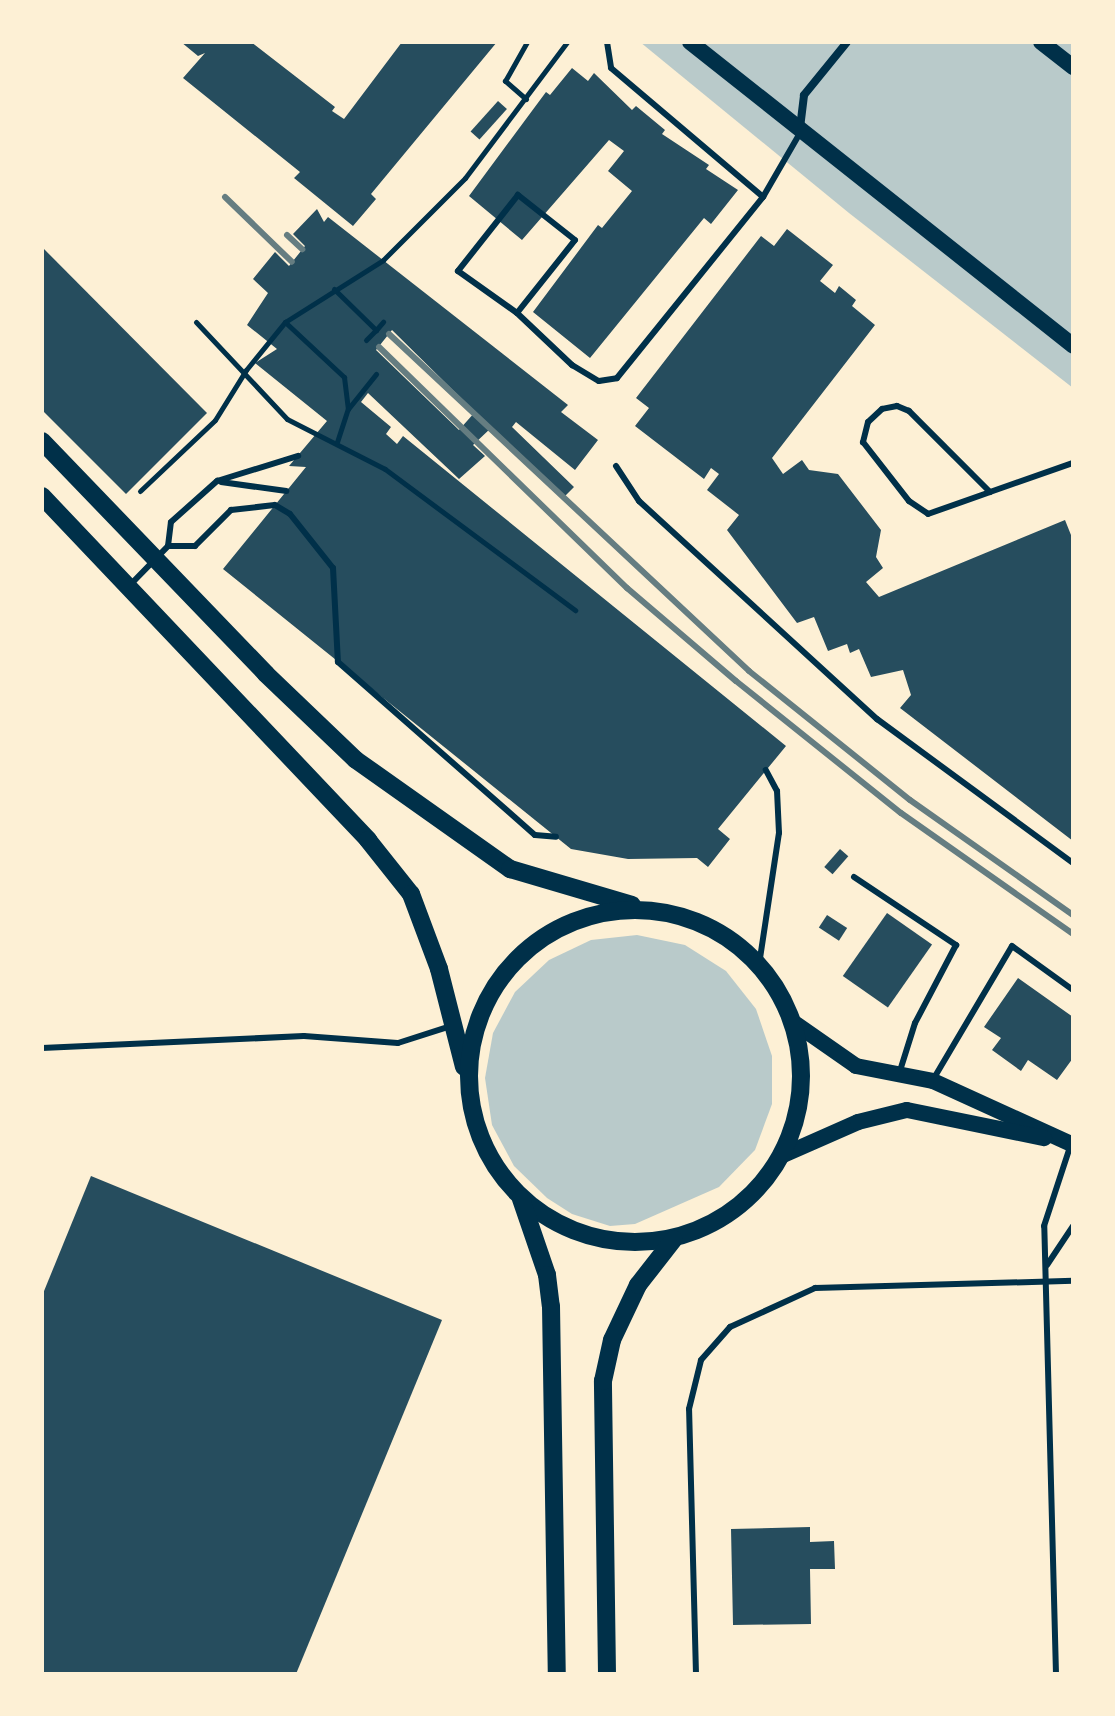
<!DOCTYPE html>
<html>
<head>
<meta charset="utf-8">
<style>
	body { margin:0 }
	#map { position:relative; width:1115px; height:1716px; overflow:hidden; background:#fdf0d5; font-family:"IBM Plex Sans",sans-serif }
	div>[style] { position:absolute }
	[style*='--x'] { left:calc(var(--x)*1px); top:calc(var(--y)*1px); width:calc(var(--w)*1px); rotate:calc(var(--a)*1deg) }
	.green>* { inset:0; background:#b9caca }
	.building>* { inset:0; background:#264d5e; transform-origin:0 0 }
	.path>* { height:5px; margin:-2.5px; padding:0 2.5px; transform-origin:2.5px; border-radius:2.5px; background:#003049 }
	.service>* { height:6px; margin:-3px; padding:0 3px; transform-origin:3px; border-radius:3px; background:#003049 }
	.minor>* { height:8px; margin:-4px; padding:0 4px; transform-origin:4px; border-radius:4px; background:#003049 }
	.secondary>* { height:16px; margin:-8px; padding:0 8px; transform-origin:8px; border-radius:8px; background:#003049 }
	.trunk>* { height:18px; margin:-9px; padding:0 9px; transform-origin:9px; border-radius:9px; background:#003049 }
	.trunk>.ring { margin:-9px; padding:0; box-sizing:content-box; background:none; border:18px solid #003049; border-radius:50% }
	.rail>* { height:6px; margin:-3px; padding:0 3px; transform-origin:3px; border-radius:3px; background:#657d81 }
	span { translate:-50% -50%; white-space:nowrap; text-align:center; line-height:1.15; -webkit-text-stroke:6px #fdf0d5; paint-order:stroke }
	.frame { position:absolute; inset:0; border:44px solid #fdf0d5; pointer-events:none }
</style>
</head>
<body>
<div id="map">
	<div class="green">
		<div style="clip-path:polygon(640px 42px,1073px 42px,1073px 388px,849px 213px)"></div>
		<div style="clip-path:polygon(637px 935px,685px 945px,726px 971px,756px 1009px,772px 1056px,772px 1104px,755px 1150px,719px 1187px,635px 1224px,610px 1226px,572px 1214px,547px 1198px,514px 1166px,492px 1125px,485px 1078px,493px 1033px,515px 992px,549px 960px,591px 940px)"></div>
	</div>
	<div class="building">
		<div style="clip-path:polygon(181px 42px,251px 42px,335px 107px,332px 111px,344px 119px,402px 42px,497px 42px,371px 194px,376px 199px,353px 226px,294px 178px,300px 172px,183px 78px,205px 53px,198px 56px)"></div>
		<div style="clip-path:polygon(572px 68px,588px 81px,594px 73px,632px 110px,636px 106px,665px 130px,662px 134px,709px 165px,706px 169px,738px 190px,711px 224px,704px 218px,590px 358px,533px 312px,598px 225px,602px 228px,632px 191px,608px 171px,624px 151px,609px 140px,522px 240px,469px 196px,546px 92px,550px 95px)"></div>
		<div style="left:498px;top:101px;width:12px;height:41px;rotate:42deg"></div>
		<div style="clip-path:polygon(evenodd,317px 209px,324px 222px,328px 217px,568px 405px,561px 412px,598px 440px,575px 470px,516px 422px,512px 427px,574px 487px,564px 497px,492px 427px,473px 445px,485px 456px,459px 479px,368px 393px,361px 402px,391px 427px,386px 434px,397px 444px,403px 436px,786px 746px,718px 829px,730px 839px,708px 867px,697px 858px,628px 859px,571px 849px,223px 569px,306px 467px,289px 466px,327px 421px,255px 363px,277px 349px,247px 325px,268px 293px,253px 279px,275px 252px,289px 266px,305px 246px,293px 234px,317px 209px,392px 330px,475px 412px,459px 430px,376px 350px,392px 330px)"></div>
		<div style="clip-path:polygon(787px 229px,833px 265px,820px 281px,835px 293px,839px 286px,856px 300px,852px 306px,875px 325px,772px 458px,783px 474px,802px 460px,809px 470px,838px 474px,881px 530px,876px 557px,883px 568px,866px 582px,879px 597px,1065px 520px,1073px 540px,1073px 841px,900px 708px,911px 695px,903px 670px,871px 677px,859px 649px,850px 653px,847px 644px,828px 651px,814px 617px,797px 623px,727px 530px,739px 515px,707px 490px,719px 474px,711px 468px,704px 479px,635px 426px,649px 408px,636px 398px,761px 236px,774px 246px)"></div>
		<div style="clip-path:polygon(42px 247px,207px 413px,126px 494px,42px 410px)"></div>
		<div style="left:840px;top:849px;width:11px;height:24px;rotate:41deg"></div>
		<div style="left:887px;top:913px;width:55px;height:77px;rotate:35deg"></div>
		<div style="left:827px;top:915px;width:24px;height:15px;rotate:33deg"></div>
		<div style="clip-path:polygon(1018px 978px,1073px 1017px,1073px 1058px,1057px 1080px,1028px 1060px,1021px 1071px,992px 1050px,1001px 1038px,984px 1027px)"></div>
		<div style="clip-path:polygon(91px 1176px,442px 1320px,296px 1674px,42px 1674px,42px 1296px)"></div>
		<div style="clip-path:polygon(810px 1527px,810px 1542px,834px 1541px,835px 1569px,810px 1569px,811px 1624px,733px 1625px,731px 1529px)"></div>
	</div>
	<div class="path">
		<div style="--x:526;--y:99;--w:28;--a:-139"></div>
		<div style="--x:505;--y:81;--w:45;--a:-60.6"></div>
		<div style="--x:334;--y:289;--w:59;--a:44.3"></div>
		<div style="--x:376;--y:330;--w:11;--a:-49"></div>
		<div style="--x:196;--y:322;--w:133;--a:46.8"></div>
		<div style="--x:287;--y:419;--w:110;--a:27"></div>
		<div style="--x:385;--y:469;--w:237;--a:36.6"></div>
		<div style="--x:285;--y:322;--w:81;--a:43"></div>
		<div style="--x:344;--y:377;--w:32;--a:83"></div>
		<div style="--x:366;--y:340;--w:14;--a:-45"></div>
		<div style="--x:337;--y:442;--w:35;--a:-72"></div>
		<div style="--x:348;--y:409;--w:45;--a:-51.3"></div>
		<div style="--x:140;--y:491;--w:103;--a:-43.4"></div>
		<div style="--x:215;--y:420;--w:59;--a:-58.2"></div>
		<div style="--x:246;--y:370;--w:62;--a:-50.9"></div>
		<div style="--x:285;--y:322;--w:116;--a:-32.3"></div>
		<div style="--x:383;--y:260;--w:116;--a:-45"></div>
		<div style="--x:465;--y:178;--w:170;--a:-53.1"></div>
	</div>
	<div class="service">
		<div style="--x:607;--y:42;--w:26;--a:81"></div>
		<div style="--x:611;--y:68;--w:199;--a:40.3"></div>
		<div style="--x:517;--y:313;--w:93;--a:-51.5"></div>
		<div style="--x:575;--y:240;--w:73;--a:-141.7"></div>
		<div style="--x:518;--y:195;--w:97;--a:128.3"></div>
		<div style="--x:458;--y:271;--w:72;--a:35.4"></div>
		<div style="--x:517;--y:313;--w:76;--a:43.4"></div>
		<div style="--x:572;--y:365;--w:31;--a:31"></div>
		<div style="--x:599;--y:381;--w:18;--a:-9"></div>
		<div style="--x:617;--y:378;--w:233;--a:-51.1"></div>
		<div style="--x:763;--y:197;--w:74;--a:-60"></div>
		<div style="--x:616;--y:466;--w:42;--a:56.7"></div>
		<div style="--x:639;--y:501;--w:323;--a:42.5"></div>
		<div style="--x:877;--y:719;--w:243;--a:36.3"></div>
		<div style="--x:221;--y:482;--w:66;--a:7.9"></div>
		<div style="--x:990;--y:492;--w:115;--a:-135"></div>
		<div style="--x:909;--y:411;--w:13;--a:-157"></div>
		<div style="--x:897;--y:406;--w:15;--a:169"></div>
		<div style="--x:882;--y:409;--w:19;--a:137"></div>
		<div style="--x:868;--y:422;--w:21;--a:104"></div>
		<div style="--x:863;--y:442;--w:75;--a:52.1"></div>
		<div style="--x:909;--y:501;--w:23;--a:34"></div>
		<div style="--x:928;--y:514;--w:66;--a:-19.5"></div>
		<div style="--x:990;--y:492;--w:88;--a:-19.3"></div>
		<div style="--x:168;--y:546;--w:27;--a:0"></div>
		<div style="--x:195;--y:546;--w:51;--a:-45"></div>
		<div style="--x:231;--y:510;--w:44;--a:-6.5"></div>
		<div style="--x:275;--y:505;--w:17;--a:31"></div>
		<div style="--x:290;--y:514;--w:69;--a:51.5"></div>
		<div style="--x:333;--y:568;--w:94;--a:87"></div>
		<div style="--x:338;--y:662;--w:262;--a:41.3"></div>
		<div style="--x:535;--y:835;--w:21;--a:5"></div>
		<div style="--x:130;--y:585;--w:54;--a:-45.7"></div>
		<div style="--x:168;--y:546;--w:24;--a:-83"></div>
		<div style="--x:171;--y:522;--w:62;--a:-41.7"></div>
		<div style="--x:217;--y:481;--w:85;--a:-17.2"></div>
		<div style="--x:854;--y:877;--w:123;--a:33.7"></div>
		<div style="--x:956;--y:945;--w:88;--a:117.7"></div>
		<div style="--x:915;--y:1023;--w:50;--a:107.4"></div>
		<div style="--x:759;--y:965;--w:134;--a:-81.4"></div>
		<div style="--x:779;--y:833;--w:42;--a:-92.7"></div>
		<div style="--x:777;--y:791;--w:24;--a:-118"></div>
		<div style="--x:42;--y:1048;--w:262;--a:-2.6"></div>
		<div style="--x:304;--y:1036;--w:94;--a:4.3"></div>
		<div style="--x:398;--y:1043;--w:56;--a:-17.8"></div>
		<div style="--x:934;--y:1078;--w:153;--a:-59.4"></div>
		<div style="--x:1012;--y:946;--w:75;--a:35.8"></div>
		<div style="--x:1047;--y:1265;--w:47;--a:-56.3"></div>
		<div style="--x:696;--y:1674;--w:265;--a:-91.5"></div>
		<div style="--x:689;--y:1409;--w:50;--a:-76.2"></div>
		<div style="--x:701;--y:1360;--w:44;--a:-48.7"></div>
		<div style="--x:730;--y:1327;--w:94;--a:-24.6"></div>
		<div style="--x:815;--y:1288;--w:258;--a:-1.6"></div>
		<div style="--x:1056;--y:1674;--w:448;--a:-91.5"></div>
		<div style="--x:1044;--y:1226;--w:83;--a:-71.8"></div>
	</div>
	<div class="minor">
		<div style="--x:800;--y:128;--w:33;--a:-83"></div>
		<div style="--x:804;--y:95;--w:68;--a:-50.9"></div>
	</div>
	<div class="secondary">
		<div style="--x:690;--y:42;--w:489;--a:38.4"></div>
		<div style="--x:1041;--y:42;--w:41;--a:38"></div>
		<div style="--x:793;--y:1022;--w:77;--a:34.9"></div>
		<div style="--x:856;--y:1066;--w:78;--a:11"></div>
		<div style="--x:933;--y:1081;--w:152;--a:24.5"></div>
		<div style="--x:781;--y:1156;--w:84;--a:-23.8"></div>
		<div style="--x:858;--y:1122;--w:50;--a:-13.8"></div>
		<div style="--x:907;--y:1110;--w:140;--a:11.6"></div>
	</div>
	<div class="trunk">
		<div style="--x:42;--y:441;--w:323;--a:46.1"></div>
		<div style="--x:266;--y:674;--w:124;--a:43.7"></div>
		<div style="--x:356;--y:760;--w:189;--a:35.3"></div>
		<div style="--x:510;--y:869;--w:127;--a:16.4"></div>
		<div style="--x:42;--y:496;--w:474;--a:46.5"></div>
		<div style="--x:368;--y:840;--w:69;--a:51.5"></div>
		<div style="--x:411;--y:894;--w:80;--a:69.5"></div>
		<div style="--x:439;--y:969;--w:101;--a:75.7"></div>
		<div class="ring" style="left:469px;top:910px;width:314px;height:314px"></div>
		<div style="--x:521;--y:1199;--w:80;--a:71.1"></div>
		<div style="--x:547;--y:1275;--w:31;--a:83"></div>
		<div style="--x:551;--y:1306;--w:368;--a:89.1"></div>
		<div style="--x:607;--y:1674;--w:293;--a:-90.8"></div>
		<div style="--x:603;--y:1381;--w:42;--a:-77.6"></div>
		<div style="--x:612;--y:1340;--w:61;--a:-64.7"></div>
		<div style="--x:638;--y:1285;--w:58;--a:-52"></div>
	</div>
	<div class="rail">
		<div style="--x:225;--y:197;--w:93;--a:44.1"></div>
		<div style="--x:287;--y:235;--w:21;--a:43"></div>
		<div style="--x:389;--y:334;--w:493;--a:43.1"></div>
		<div style="--x:749;--y:671;--w:206;--a:38.7"></div>
		<div style="--x:910;--y:800;--w:199;--a:35.2"></div>
		<div style="--x:379;--y:347;--w:346;--a:44.2"></div>
		<div style="--x:627;--y:588;--w:143;--a:40.5"></div>
		<div style="--x:736;--y:681;--w:211;--a:38.7"></div>
		<div style="--x:901;--y:813;--w:210;--a:35.1"></div>
	</div>
	<div class="frame"></div>
</div>
</body>
</html>
